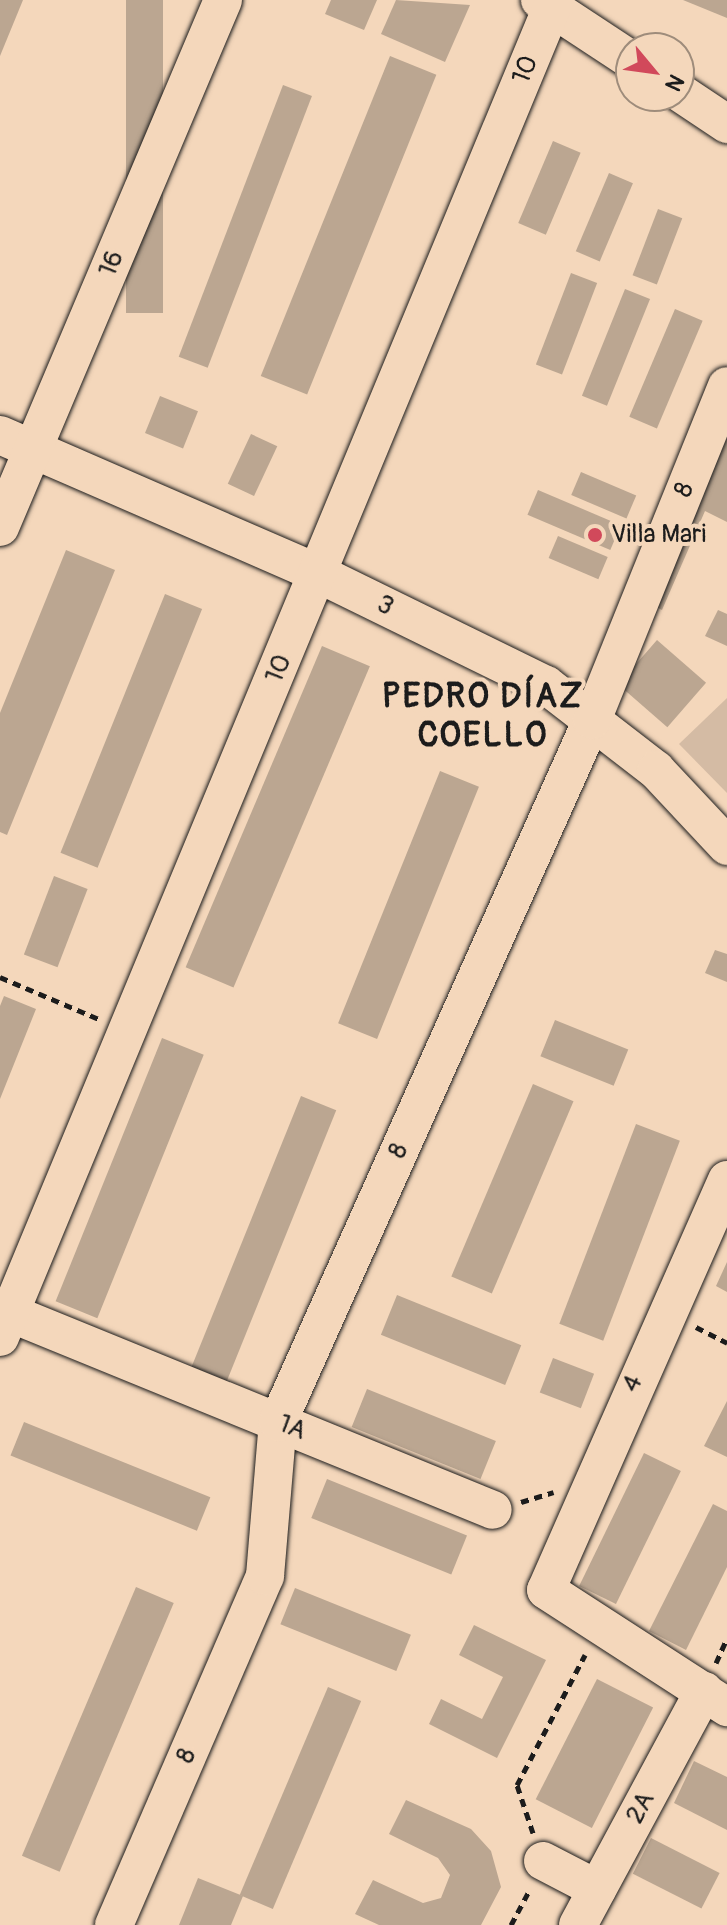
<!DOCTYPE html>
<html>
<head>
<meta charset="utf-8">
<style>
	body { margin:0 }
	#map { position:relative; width:727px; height:1925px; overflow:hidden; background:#f4d7bb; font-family:Pangolin,sans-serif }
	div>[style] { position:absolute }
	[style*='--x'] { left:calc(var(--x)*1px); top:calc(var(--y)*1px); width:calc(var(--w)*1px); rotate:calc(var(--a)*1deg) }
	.green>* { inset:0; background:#d4bba4 }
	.building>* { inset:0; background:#bba691; transform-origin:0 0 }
	.path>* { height:5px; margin-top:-2.5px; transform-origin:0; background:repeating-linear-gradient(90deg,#1c1c1c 0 8px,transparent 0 14px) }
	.roads { filter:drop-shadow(0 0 2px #1c1c1c) drop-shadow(0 0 2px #1c1c1c) }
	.minor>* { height:38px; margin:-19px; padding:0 19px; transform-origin:19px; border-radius:19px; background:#f4d7bb }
	.dots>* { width:22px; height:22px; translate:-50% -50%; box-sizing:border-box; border:4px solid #f4d7bb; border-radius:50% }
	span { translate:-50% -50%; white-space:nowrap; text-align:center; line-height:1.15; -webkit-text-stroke:8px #f4d7bb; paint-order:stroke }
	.street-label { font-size:26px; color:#1c1c1c }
	.poi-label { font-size:26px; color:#1c1c1c }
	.left { translate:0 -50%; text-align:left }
	.district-label { font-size:34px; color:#1c1c1c; font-weight:700; letter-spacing:2px }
	.north { position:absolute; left:615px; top:32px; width:80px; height:80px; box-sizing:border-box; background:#f4d7bb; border:2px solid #9e8c7b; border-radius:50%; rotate:119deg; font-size:22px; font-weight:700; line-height:32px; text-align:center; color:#1c1c1c }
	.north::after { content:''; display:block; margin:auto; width:28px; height:36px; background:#d1495b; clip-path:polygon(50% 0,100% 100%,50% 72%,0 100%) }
</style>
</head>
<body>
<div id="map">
	<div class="green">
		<div style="clip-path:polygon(727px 698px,727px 793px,679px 744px)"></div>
	</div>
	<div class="building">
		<div style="clip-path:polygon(0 0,23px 0,0 56px)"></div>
		<div style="left:126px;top:0;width:37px;height:313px"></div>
		<div style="clip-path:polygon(331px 0,377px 0,364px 30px,325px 14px)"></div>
		<div style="clip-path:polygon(396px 0,470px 5px,445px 62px,381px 34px)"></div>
		<div style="clip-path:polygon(683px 0,727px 0,727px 18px)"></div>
		<div style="left:390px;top:56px;width:50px;height:345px;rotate:22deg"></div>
		<div style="left:283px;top:85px;width:31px;height:291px;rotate:21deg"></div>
		<div style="left:553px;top:141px;width:30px;height:89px;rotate:23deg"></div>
		<div style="left:609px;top:173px;width:26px;height:85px;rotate:23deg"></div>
		<div style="left:658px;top:209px;width:26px;height:71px;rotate:21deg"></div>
		<div style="left:571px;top:273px;width:28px;height:98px;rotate:21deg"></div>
		<div style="left:625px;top:289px;width:27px;height:115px;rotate:22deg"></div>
		<div style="left:675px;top:309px;width:30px;height:117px;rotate:23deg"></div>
		<div style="left:160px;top:396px;width:41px;height:40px;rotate:22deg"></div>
		<div style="clip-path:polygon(727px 433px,727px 522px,705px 511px,662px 610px,644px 601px)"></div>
		<div style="left:251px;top:434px;width:29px;height:55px;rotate:25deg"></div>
		<div style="left:581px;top:472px;width:60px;height:25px;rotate:23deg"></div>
		<div style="left:538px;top:490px;width:90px;height:27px;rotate:23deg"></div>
		<div style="left:558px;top:536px;width:54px;height:24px;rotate:23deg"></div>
		<div style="clip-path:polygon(66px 550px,115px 570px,7px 835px,0 832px,0 713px)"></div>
		<div style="left:165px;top:594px;width:40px;height:279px;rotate:22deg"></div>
		<div style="clip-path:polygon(718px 610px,727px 614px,727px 646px,705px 636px)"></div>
		<div style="left:657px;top:640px;width:65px;height:59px;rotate:41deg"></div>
		<div style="left:322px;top:646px;width:52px;height:349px;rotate:23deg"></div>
		<div style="left:440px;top:771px;width:42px;height:272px;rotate:22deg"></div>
		<div style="left:54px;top:876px;width:36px;height:84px;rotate:21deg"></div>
		<div style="clip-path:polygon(715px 950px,727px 954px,727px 982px,705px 973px)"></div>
		<div style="clip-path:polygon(4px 996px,36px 1009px,0 1099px,0 1006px)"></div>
		<div style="left:555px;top:1020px;width:79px;height:39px;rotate:22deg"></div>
		<div style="left:162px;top:1038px;width:45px;height:284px;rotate:22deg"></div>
		<div style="left:533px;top:1084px;width:44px;height:209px;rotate:23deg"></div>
		<div style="left:301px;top:1096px;width:38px;height:292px;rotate:22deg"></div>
		<div style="left:636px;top:1124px;width:47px;height:214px;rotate:21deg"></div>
		<div style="clip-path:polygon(727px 1262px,727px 1292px,716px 1286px)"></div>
		<div style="left:397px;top:1295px;width:134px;height:43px;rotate:22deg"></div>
		<div style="left:553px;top:1358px;width:44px;height:37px;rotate:21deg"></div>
		<div style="left:367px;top:1389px;width:139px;height:41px;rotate:22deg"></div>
		<div style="clip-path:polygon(727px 1401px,727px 1457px,704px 1446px)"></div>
		<div style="left:24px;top:1422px;width:201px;height:36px;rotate:22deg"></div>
		<div style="left:644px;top:1453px;width:41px;height:148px;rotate:26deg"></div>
		<div style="left:327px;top:1479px;width:151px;height:42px;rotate:22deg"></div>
		<div style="clip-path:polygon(713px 1504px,727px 1511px,727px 1567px,686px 1650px,649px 1631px)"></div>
		<div style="left:136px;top:1587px;width:41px;height:292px;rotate:23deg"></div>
		<div style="left:295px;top:1588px;width:125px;height:39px;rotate:22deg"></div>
		<div style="clip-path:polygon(474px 1625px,546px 1660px,497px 1758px,429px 1724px,441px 1699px,482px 1719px,503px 1677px,459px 1655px)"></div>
		<div style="left:597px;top:1679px;width:63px;height:135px;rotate:27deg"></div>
		<div style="left:328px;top:1687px;width:36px;height:226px;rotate:23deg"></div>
		<div style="clip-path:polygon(694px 1761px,727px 1777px,727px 1830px,674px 1803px)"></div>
		<div style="clip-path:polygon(406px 1800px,471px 1829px,491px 1851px,501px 1887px,481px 1925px,379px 1925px,355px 1914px,373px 1880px,423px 1903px,441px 1898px,450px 1875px,438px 1858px,389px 1834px)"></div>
		<div style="left:651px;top:1838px;width:77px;height:40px;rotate:27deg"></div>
		<div style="clip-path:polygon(198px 1878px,243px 1896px,231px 1925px,179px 1925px)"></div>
	</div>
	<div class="path">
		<div style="--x:0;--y:977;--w:108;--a:23"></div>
		<div style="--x:696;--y:1327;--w:35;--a:27"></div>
		<div style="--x:521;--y:1502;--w:34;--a:-17"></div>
		<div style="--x:716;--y:1663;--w:27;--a:-66"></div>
		<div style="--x:533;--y:1833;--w:51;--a:-108.4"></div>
		<div style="--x:517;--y:1785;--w:147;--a:-62.4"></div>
		<div style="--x:511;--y:1925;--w:38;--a:-62"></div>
	</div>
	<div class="roads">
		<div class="minor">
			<div style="--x:540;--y:0;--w:109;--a:33.4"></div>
			<div style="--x:679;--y:92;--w:58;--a:33.7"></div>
			<div style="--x:0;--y:435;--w:348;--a:23.5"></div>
			<div style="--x:319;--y:574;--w:253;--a:26.1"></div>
			<div style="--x:546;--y:685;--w:139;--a:37.7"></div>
			<div style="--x:656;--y:770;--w:104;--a:46.9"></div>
			<div style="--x:0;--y:527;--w:572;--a:-67.06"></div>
			<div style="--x:727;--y:1180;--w:448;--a:113.8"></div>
			<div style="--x:546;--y:1590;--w:216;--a:32.9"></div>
			<div style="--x:0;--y:1309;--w:532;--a:22.18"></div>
			<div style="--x:0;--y:1337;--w:1448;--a:-67.46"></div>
			<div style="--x:543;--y:1861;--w:61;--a:27.4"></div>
			<div style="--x:114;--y:1925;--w:380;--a:-66.6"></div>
			<div style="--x:265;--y:1576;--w:155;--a:-85.2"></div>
			<div style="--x:278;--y:1422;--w:769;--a:-65.9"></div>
			<div style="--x:592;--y:720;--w:360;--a:-68"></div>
			<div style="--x:578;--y:1925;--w:266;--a:-61.7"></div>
		</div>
	</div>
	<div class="dots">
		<div style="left:595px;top:535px;background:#d1495b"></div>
	</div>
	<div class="street-label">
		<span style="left:526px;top:70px;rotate:-68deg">10</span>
		<span style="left:112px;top:264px;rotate:-67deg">16</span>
		<span style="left:685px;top:490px;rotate:-68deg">8</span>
		<span style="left:385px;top:606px;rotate:26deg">3</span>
		<span style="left:279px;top:669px;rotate:-67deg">10</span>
		<span style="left:399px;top:1151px;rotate:-66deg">8</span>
		<span style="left:633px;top:1384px;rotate:-65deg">4</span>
		<span style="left:292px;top:1428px;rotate:22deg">1A</span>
		<span style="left:187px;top:1756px;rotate:-67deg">8</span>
		<span style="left:641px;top:1808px;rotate:-62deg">2A</span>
	</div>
	<div class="poi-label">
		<span class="left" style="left:611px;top:535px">Villa Mari</span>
	</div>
	<div class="district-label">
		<span style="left:483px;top:716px">PEDRO DÍAZ<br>COELLO</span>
	</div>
	<div class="north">N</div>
</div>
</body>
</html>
